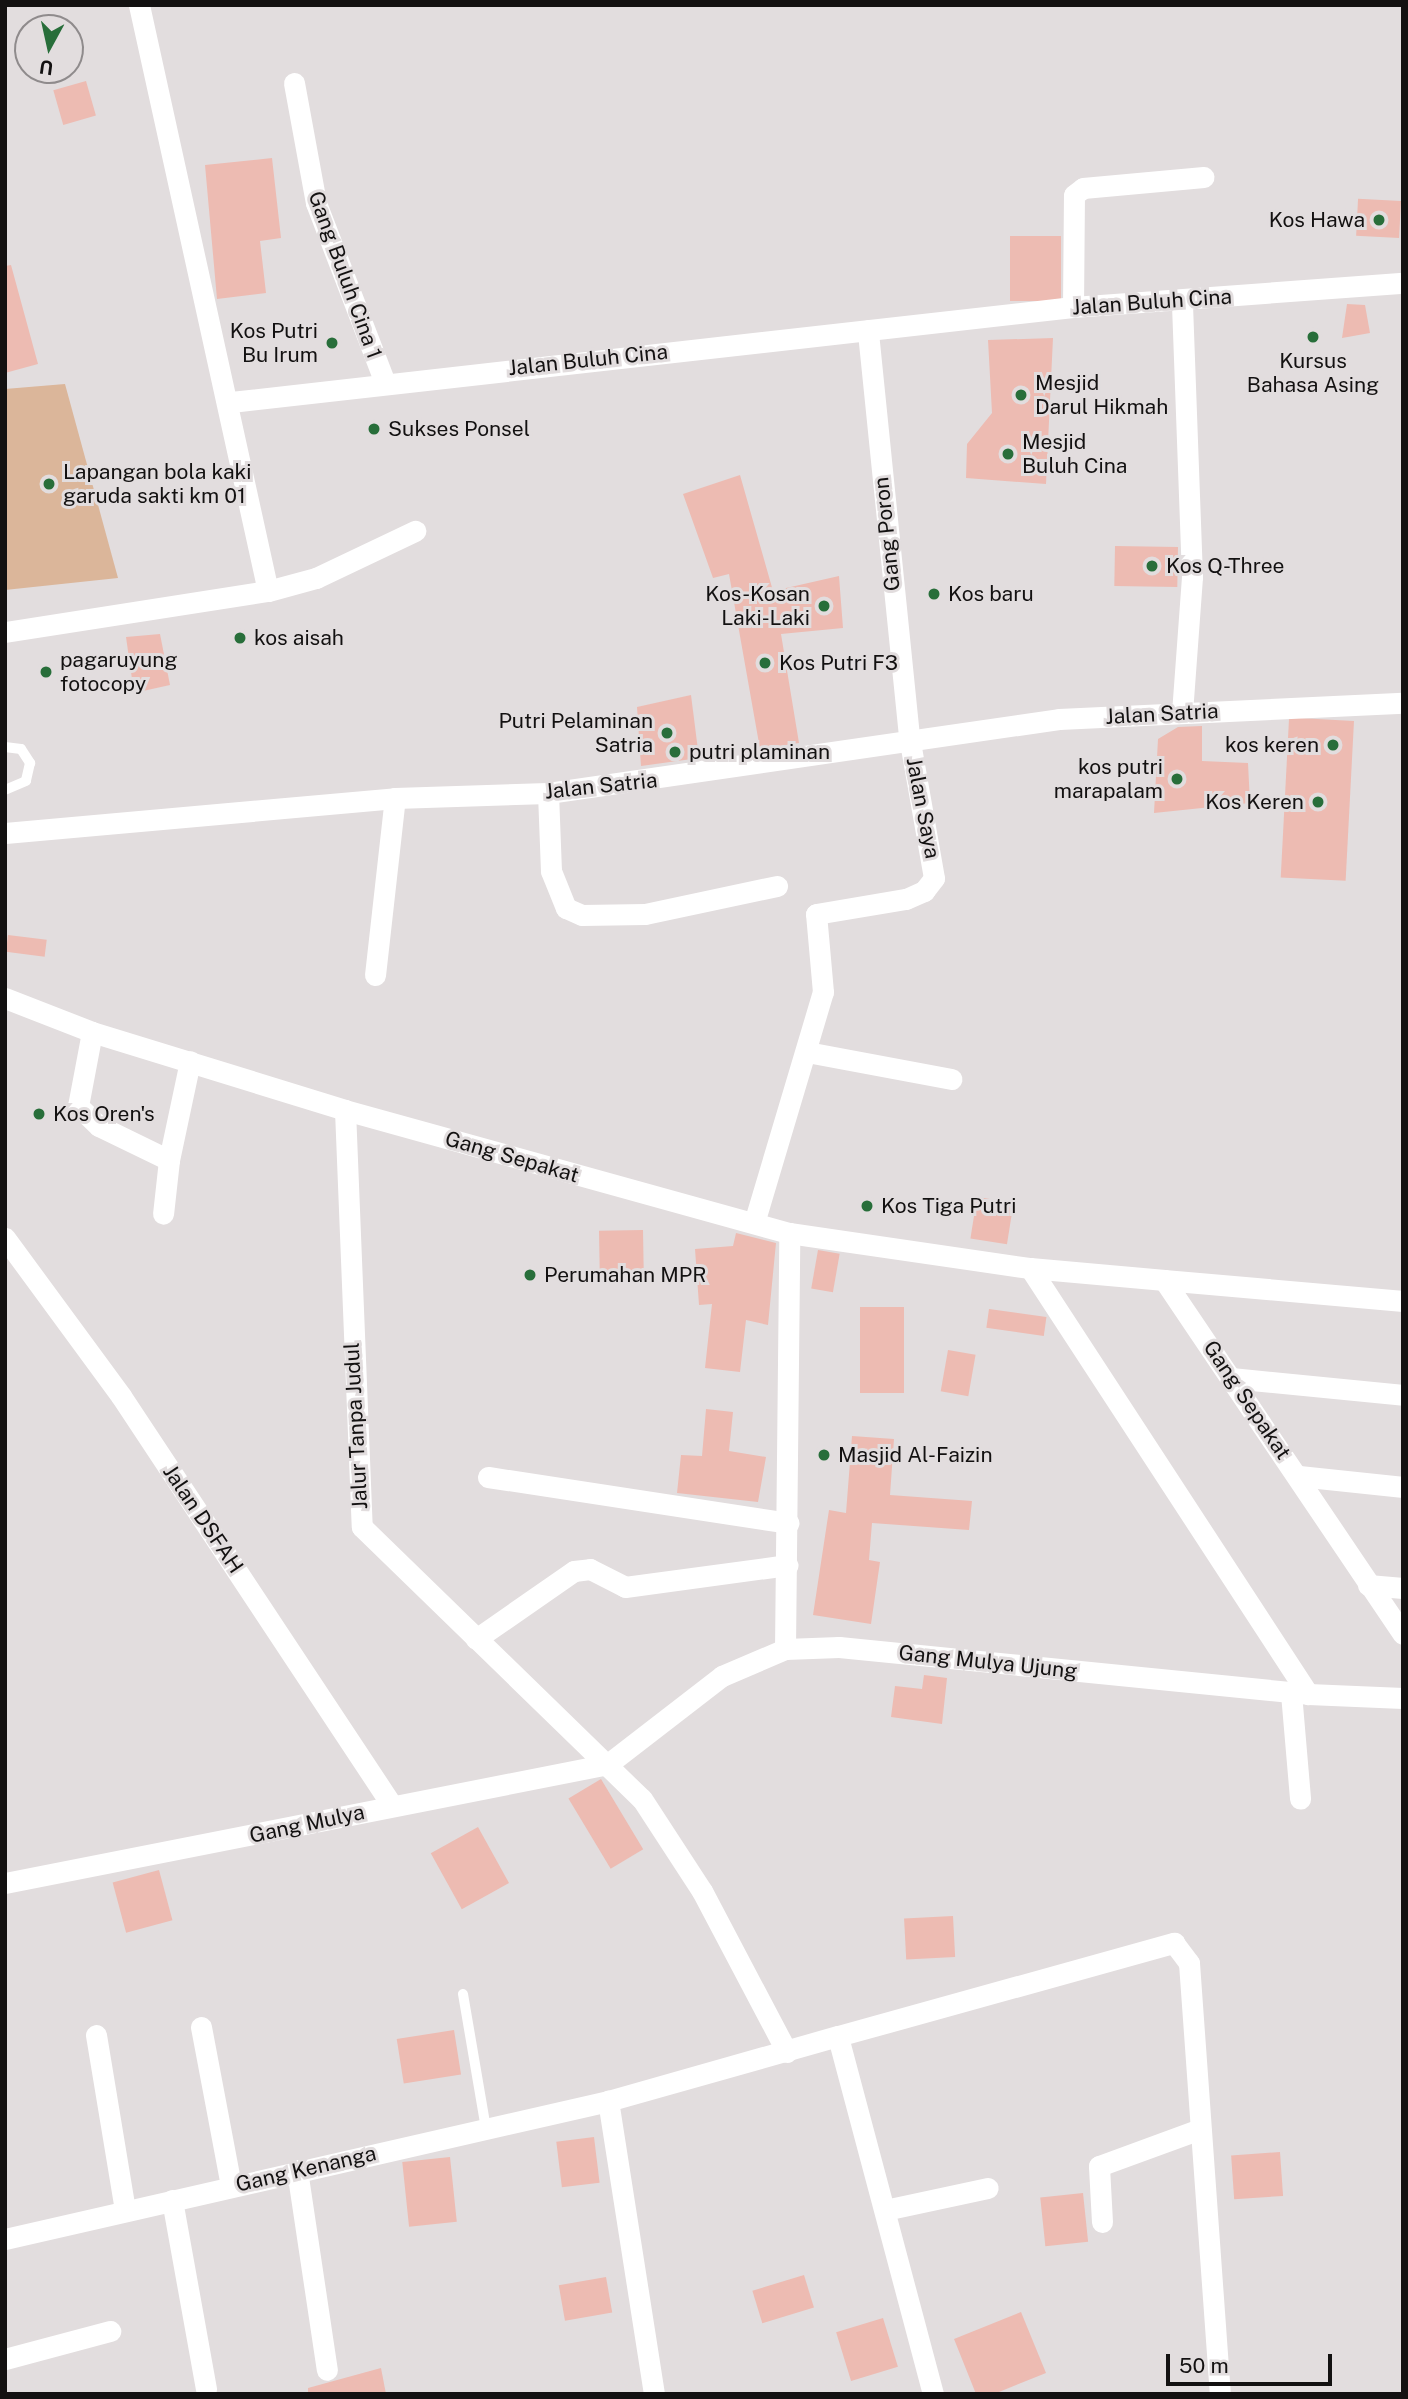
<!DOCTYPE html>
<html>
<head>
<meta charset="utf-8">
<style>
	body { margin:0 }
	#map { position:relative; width:1408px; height:2399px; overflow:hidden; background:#e2ddde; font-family:"Public Sans",sans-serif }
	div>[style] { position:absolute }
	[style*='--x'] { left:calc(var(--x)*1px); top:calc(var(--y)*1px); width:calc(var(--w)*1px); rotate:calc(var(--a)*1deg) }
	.green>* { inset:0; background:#dbb69a }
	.building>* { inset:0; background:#edbbb2; transform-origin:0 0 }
	.service>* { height:10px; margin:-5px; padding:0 5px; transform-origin:5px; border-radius:5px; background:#fff }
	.minor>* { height:21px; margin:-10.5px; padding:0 10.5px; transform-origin:10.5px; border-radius:10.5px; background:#fff }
	.dots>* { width:19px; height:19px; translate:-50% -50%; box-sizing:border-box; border:4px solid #e2ddde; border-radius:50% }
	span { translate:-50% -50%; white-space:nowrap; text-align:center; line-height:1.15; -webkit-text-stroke:6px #e2ddde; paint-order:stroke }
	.poi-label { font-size:21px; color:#131111 }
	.right { translate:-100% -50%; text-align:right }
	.left { translate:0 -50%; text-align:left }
	.street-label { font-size:21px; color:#131111 }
	.frame { position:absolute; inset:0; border:7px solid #131111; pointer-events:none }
	.north { position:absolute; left:14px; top:14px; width:70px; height:70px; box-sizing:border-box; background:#e2ddde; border:2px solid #8f8b8c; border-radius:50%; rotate:188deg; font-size:19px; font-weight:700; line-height:28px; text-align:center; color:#131111 }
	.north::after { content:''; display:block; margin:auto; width:24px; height:32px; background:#286e3a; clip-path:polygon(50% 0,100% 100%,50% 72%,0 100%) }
	.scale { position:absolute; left:1166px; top:2354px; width:166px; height:32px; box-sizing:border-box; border:4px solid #131111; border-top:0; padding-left:9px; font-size:21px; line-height:24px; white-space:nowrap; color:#131111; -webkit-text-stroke:5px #e2ddde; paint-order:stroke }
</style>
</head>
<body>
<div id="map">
	<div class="green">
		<div style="clip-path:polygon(65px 384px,118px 578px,5px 590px,5px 389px)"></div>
	</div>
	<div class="building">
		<div style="left:86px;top:81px;width:36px;height:34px;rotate:74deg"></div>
		<div style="clip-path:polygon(272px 158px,281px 238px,260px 241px,266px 293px,217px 299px,205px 165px)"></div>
		<div style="left:1401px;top:201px;width:37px;height:43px;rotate:93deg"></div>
		<div style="left:1010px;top:236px;width:51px;height:65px"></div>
		<div style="clip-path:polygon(11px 265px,38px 364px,5px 373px,5px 266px)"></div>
		<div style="clip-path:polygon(1347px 304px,1365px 305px,1370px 333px,1342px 338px)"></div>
		<div style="clip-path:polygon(1053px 338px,1046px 484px,966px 478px,967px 444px,992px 413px,988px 340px)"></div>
		<div style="clip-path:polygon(740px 475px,773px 591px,839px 576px,843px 628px,781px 634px,799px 743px,760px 749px,729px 574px,713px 578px,683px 494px)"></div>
		<div style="left:1115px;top:546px;width:63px;height:40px;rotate:1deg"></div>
		<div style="clip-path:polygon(160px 634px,170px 685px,134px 693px,126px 637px)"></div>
		<div style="clip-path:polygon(691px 695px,699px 758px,641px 766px,637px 707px)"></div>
		<div style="left:1354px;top:721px;width:160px;height:65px;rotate:93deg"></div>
		<div style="clip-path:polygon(1202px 726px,1202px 761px,1248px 763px,1250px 803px,1154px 813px,1158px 739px,1178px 727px)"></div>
		<div style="left:8px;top:935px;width:39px;height:17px;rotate:7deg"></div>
		<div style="left:977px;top:1197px;width:37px;height:42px;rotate:9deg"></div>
		<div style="left:643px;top:1230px;width:50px;height:44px;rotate:89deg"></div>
		<div style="clip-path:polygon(736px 1233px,776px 1243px,768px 1325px,746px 1320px,740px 1372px,705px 1368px,712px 1304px,699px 1305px,695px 1249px,733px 1246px)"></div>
		<div style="left:818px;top:1250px;width:22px;height:39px;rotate:10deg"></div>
		<div style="left:904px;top:1307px;width:86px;height:44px;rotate:90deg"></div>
		<div style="left:989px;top:1309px;width:58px;height:19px;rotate:8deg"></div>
		<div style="left:948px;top:1350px;width:28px;height:42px;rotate:10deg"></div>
		<div style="clip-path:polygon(706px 1409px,733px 1412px,729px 1451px,766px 1457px,758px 1502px,677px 1493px,681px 1455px,702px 1456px)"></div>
		<div style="clip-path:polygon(852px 1436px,894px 1439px,890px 1495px,972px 1501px,969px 1530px,872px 1523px,869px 1560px,880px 1562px,871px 1624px,813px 1615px,829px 1510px,846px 1513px)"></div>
		<div style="clip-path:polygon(924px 1675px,947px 1678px,942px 1724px,891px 1717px,895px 1686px,922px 1689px)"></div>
		<div style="left:601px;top:1779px;width:82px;height:38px;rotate:59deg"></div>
		<div style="left:478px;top:1827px;width:64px;height:54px;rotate:61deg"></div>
		<div style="left:159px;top:1870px;width:52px;height:48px;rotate:75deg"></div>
		<div style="left:953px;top:1916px;width:41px;height:49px;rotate:87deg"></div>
		<div style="left:454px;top:2030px;width:45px;height:58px;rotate:81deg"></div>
		<div style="left:594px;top:2137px;width:46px;height:38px;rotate:83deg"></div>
		<div style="left:1280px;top:2152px;width:44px;height:49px;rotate:86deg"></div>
		<div style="left:450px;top:2157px;width:65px;height:48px;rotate:84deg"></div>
		<div style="left:1083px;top:2193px;width:49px;height:43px;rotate:84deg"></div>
		<div style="left:804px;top:2275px;width:34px;height:54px;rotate:73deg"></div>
		<div style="left:606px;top:2277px;width:36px;height:48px;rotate:80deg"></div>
		<div style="clip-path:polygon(1021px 2312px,1046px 2373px,994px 2394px,976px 2394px,954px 2339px)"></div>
		<div style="left:883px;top:2318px;width:51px;height:49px;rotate:73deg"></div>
		<div style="clip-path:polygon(381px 2368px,386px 2394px,308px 2394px,308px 2388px)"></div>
	</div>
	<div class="service">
		<div style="--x:5;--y:747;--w:16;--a:7"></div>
		<div style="--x:21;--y:749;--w:17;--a:57"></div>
		<div style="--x:30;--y:763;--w:18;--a:103"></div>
		<div style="--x:26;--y:781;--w:23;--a:157"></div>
		<div style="--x:463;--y:1994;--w:137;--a:80.3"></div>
	</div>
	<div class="minor">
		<div style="--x:139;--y:5;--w:600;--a:77.59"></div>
		<div style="--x:294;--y:83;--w:122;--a:79.6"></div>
		<div style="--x:316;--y:203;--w:193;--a:69"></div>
		<div style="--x:1073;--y:307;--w:112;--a:-89.5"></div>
		<div style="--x:1074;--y:195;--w:11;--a:-38"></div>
		<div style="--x:1083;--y:188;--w:121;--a:-5.2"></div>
		<div style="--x:231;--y:402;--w:847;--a:-6.44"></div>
		<div style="--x:1073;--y:307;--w:331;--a:-4.2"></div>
		<div style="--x:5;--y:632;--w:266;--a:-8.9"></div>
		<div style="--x:268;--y:591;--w:50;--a:-15.2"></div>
		<div style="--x:316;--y:578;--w:110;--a:-25.4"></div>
		<div style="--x:1182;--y:713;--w:136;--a:-85.8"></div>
		<div style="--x:1192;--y:577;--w:276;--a:-92.1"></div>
		<div style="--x:548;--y:793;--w:78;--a:87.8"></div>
		<div style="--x:551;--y:871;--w:40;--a:68"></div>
		<div style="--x:566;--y:908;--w:17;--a:24"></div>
		<div style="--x:582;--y:915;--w:63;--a:-0.9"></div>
		<div style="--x:645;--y:914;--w:135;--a:-12"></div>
		<div style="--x:5;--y:833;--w:392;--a:-5.1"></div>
		<div style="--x:395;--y:798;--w:153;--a:-1.9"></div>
		<div style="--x:548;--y:793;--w:516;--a:-8.24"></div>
		<div style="--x:1059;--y:719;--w:344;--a:-2.7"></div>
		<div style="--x:375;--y:975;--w:178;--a:-83.6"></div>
		<div style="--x:5;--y:998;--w:93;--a:21.3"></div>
		<div style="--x:92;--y:1032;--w:265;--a:17.1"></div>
		<div style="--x:345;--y:1110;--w:461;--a:15.5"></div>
		<div style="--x:789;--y:1233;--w:244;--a:8.3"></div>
		<div style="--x:1030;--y:1268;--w:135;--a:5.1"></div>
		<div style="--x:1164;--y:1280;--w:427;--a:56"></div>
		<div style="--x:92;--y:1032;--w:75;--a:100.7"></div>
		<div style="--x:78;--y:1106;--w:29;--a:44"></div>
		<div style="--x:99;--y:1126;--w:78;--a:25.9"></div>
		<div style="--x:169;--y:1160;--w:54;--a:96.3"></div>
		<div style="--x:807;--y:1052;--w:147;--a:10.6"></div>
		<div style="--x:345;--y:1110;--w:417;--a:87.7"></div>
		<div style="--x:362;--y:1527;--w:390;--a:44.2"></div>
		<div style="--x:642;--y:1799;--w:110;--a:56.9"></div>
		<div style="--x:702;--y:1891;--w:182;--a:62.2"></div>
		<div style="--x:169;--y:1160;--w:101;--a:-78"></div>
		<div style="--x:754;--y:1223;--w:241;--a:-73.4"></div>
		<div style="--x:823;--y:992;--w:78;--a:-95.1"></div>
		<div style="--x:816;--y:914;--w:91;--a:-9.5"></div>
		<div style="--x:906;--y:899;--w:20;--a:-24"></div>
		<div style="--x:924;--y:891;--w:16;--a:-52"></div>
		<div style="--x:934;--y:878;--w:144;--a:-100"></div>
		<div style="--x:909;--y:736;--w:408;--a:-95.8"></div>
		<div style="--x:5;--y:1238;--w:196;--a:53.7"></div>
		<div style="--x:121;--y:1396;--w:491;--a:56.5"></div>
		<div style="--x:1030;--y:1268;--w:509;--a:56.87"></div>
		<div style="--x:1164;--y:1280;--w:240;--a:5"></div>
		<div style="--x:1231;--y:1378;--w:173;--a:5.6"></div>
		<div style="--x:1299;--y:1476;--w:105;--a:6"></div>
		<div style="--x:488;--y:1477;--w:304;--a:8.7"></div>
		<div style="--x:1368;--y:1585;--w:35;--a:5"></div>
		<div style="--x:476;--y:1639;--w:119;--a:-34.8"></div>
		<div style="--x:574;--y:1571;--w:16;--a:-7"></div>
		<div style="--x:590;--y:1569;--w:39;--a:27"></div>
		<div style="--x:625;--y:1587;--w:164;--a:-7.7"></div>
		<div style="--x:785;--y:1649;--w:416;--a:-89.4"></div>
		<div style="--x:1291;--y:1693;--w:106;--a:85.1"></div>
		<div style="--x:5;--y:1883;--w:615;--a:-11.16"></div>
		<div style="--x:608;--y:1764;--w:144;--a:-37.7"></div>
		<div style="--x:722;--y:1676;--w:69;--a:-23.2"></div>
		<div style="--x:785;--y:1649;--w:54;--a:-2.1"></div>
		<div style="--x:839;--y:1647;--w:471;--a:5.7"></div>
		<div style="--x:1308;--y:1694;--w:95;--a:2.4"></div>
		<div style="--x:201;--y:2027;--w:162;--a:79.3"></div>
		<div style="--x:96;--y:2035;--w:177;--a:80.6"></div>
		<div style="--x:297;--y:2170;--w:202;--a:81.5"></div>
		<div style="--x:172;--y:2200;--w:192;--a:79.8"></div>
		<div style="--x:885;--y:2210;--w:105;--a:-12.1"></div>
		<div style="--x:1102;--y:2222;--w:56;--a:-93.1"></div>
		<div style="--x:1099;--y:2166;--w:108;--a:-20.1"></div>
		<div style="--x:5;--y:2239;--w:619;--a:-12.89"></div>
		<div style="--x:5;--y:2359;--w:109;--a:-14.9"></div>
		<div style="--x:654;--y:2394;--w:297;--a:-98.9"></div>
		<div style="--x:608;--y:2101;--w:239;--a:-15.8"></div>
		<div style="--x:933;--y:2394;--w:370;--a:-104.9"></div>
		<div style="--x:838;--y:2036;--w:349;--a:-15.5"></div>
		<div style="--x:1174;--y:1943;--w:25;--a:53"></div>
		<div style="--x:1189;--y:1963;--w:432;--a:85.9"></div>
	</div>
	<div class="dots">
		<div style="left:1379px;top:220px;background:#286e3a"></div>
		<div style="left:1313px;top:337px;background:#286e3a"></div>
		<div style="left:332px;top:343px;background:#286e3a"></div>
		<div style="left:1021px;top:395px;background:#286e3a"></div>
		<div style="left:374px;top:429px;background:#286e3a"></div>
		<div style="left:1008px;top:454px;background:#286e3a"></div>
		<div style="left:49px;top:484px;background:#286e3a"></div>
		<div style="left:1152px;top:566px;background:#286e3a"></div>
		<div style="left:934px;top:594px;background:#286e3a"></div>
		<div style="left:824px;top:606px;background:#286e3a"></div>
		<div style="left:240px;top:638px;background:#286e3a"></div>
		<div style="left:765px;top:663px;background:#286e3a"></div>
		<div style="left:46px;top:672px;background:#286e3a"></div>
		<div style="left:667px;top:733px;background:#286e3a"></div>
		<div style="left:1333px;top:745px;background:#286e3a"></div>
		<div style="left:675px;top:752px;background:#286e3a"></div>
		<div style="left:1177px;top:779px;background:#286e3a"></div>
		<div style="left:1318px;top:802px;background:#286e3a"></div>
		<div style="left:39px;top:1114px;background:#286e3a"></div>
		<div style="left:867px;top:1206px;background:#286e3a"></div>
		<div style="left:530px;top:1275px;background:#286e3a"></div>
		<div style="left:824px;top:1455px;background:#286e3a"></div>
	</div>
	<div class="poi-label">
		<span class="right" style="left:1365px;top:220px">Kos Hawa</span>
		<span class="right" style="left:318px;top:343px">Kos Putri<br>Bu Irum</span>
		<span style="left:1313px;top:373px">Kursus<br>Bahasa Asing</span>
		<span class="left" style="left:1035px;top:395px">Mesjid<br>Darul Hikmah</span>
		<span class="left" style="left:388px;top:429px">Sukses Ponsel</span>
		<span class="left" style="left:1022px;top:454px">Mesjid<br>Buluh Cina</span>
		<span class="left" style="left:63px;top:484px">Lapangan bola kaki<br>garuda sakti km 01</span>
		<span class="left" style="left:1166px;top:566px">Kos Q-Three</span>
		<span class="right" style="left:810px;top:606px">Kos-Kosan<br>Laki-Laki</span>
		<span class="left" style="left:948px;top:594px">Kos baru</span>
		<span class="left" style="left:254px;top:638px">kos aisah</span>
		<span class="left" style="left:60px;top:672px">pagaruyung<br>fotocopy</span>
		<span class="left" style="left:779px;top:663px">Kos Putri F3</span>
		<span class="right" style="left:653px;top:733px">Putri Pelaminan<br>Satria</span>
		<span class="right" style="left:1319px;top:745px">kos keren</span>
		<span class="left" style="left:689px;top:752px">putri plaminan</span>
		<span class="right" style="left:1163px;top:779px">kos putri<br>marapalam</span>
		<span class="right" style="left:1304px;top:802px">Kos Keren</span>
		<span class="left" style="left:53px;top:1114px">Kos Oren's</span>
		<span class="left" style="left:881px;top:1206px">Kos Tiga Putri</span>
		<span class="left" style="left:544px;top:1275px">Perumahan MPR</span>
		<span class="left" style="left:838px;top:1455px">Masjid Al-Faizin</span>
	</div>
	<div class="street-label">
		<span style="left:345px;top:275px;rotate:70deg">Gang Buluh Cina 1</span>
		<span style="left:1152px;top:302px;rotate:-4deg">Jalan Buluh Cina</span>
		<span style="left:588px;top:360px;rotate:-6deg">Jalan Buluh Cina</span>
		<span style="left:887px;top:534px;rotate:-96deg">Gang Poron</span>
		<span style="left:1162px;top:714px;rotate:-3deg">Jalan Satria</span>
		<span style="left:601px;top:786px;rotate:-6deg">Jalan Satria</span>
		<span style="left:923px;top:808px;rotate:79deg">Jalan Saya</span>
		<span style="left:512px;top:1157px;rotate:16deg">Gang Sepakat</span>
		<span style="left:1247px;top:1400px;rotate:56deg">Gang Sepakat</span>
		<span style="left:356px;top:1426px;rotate:-93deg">Jalur Tanpa Judul</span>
		<span style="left:203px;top:1519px;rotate:56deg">Jalan DSFAH</span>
		<span style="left:988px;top:1662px;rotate:6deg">Gang Mulya Ujung</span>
		<span style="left:307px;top:1824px;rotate:-12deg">Gang Mulya</span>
		<span style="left:306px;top:2169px;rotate:-13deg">Gang Kenanga</span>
	</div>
	<div class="frame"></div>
	<div class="north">U</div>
	<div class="scale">50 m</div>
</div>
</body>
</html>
